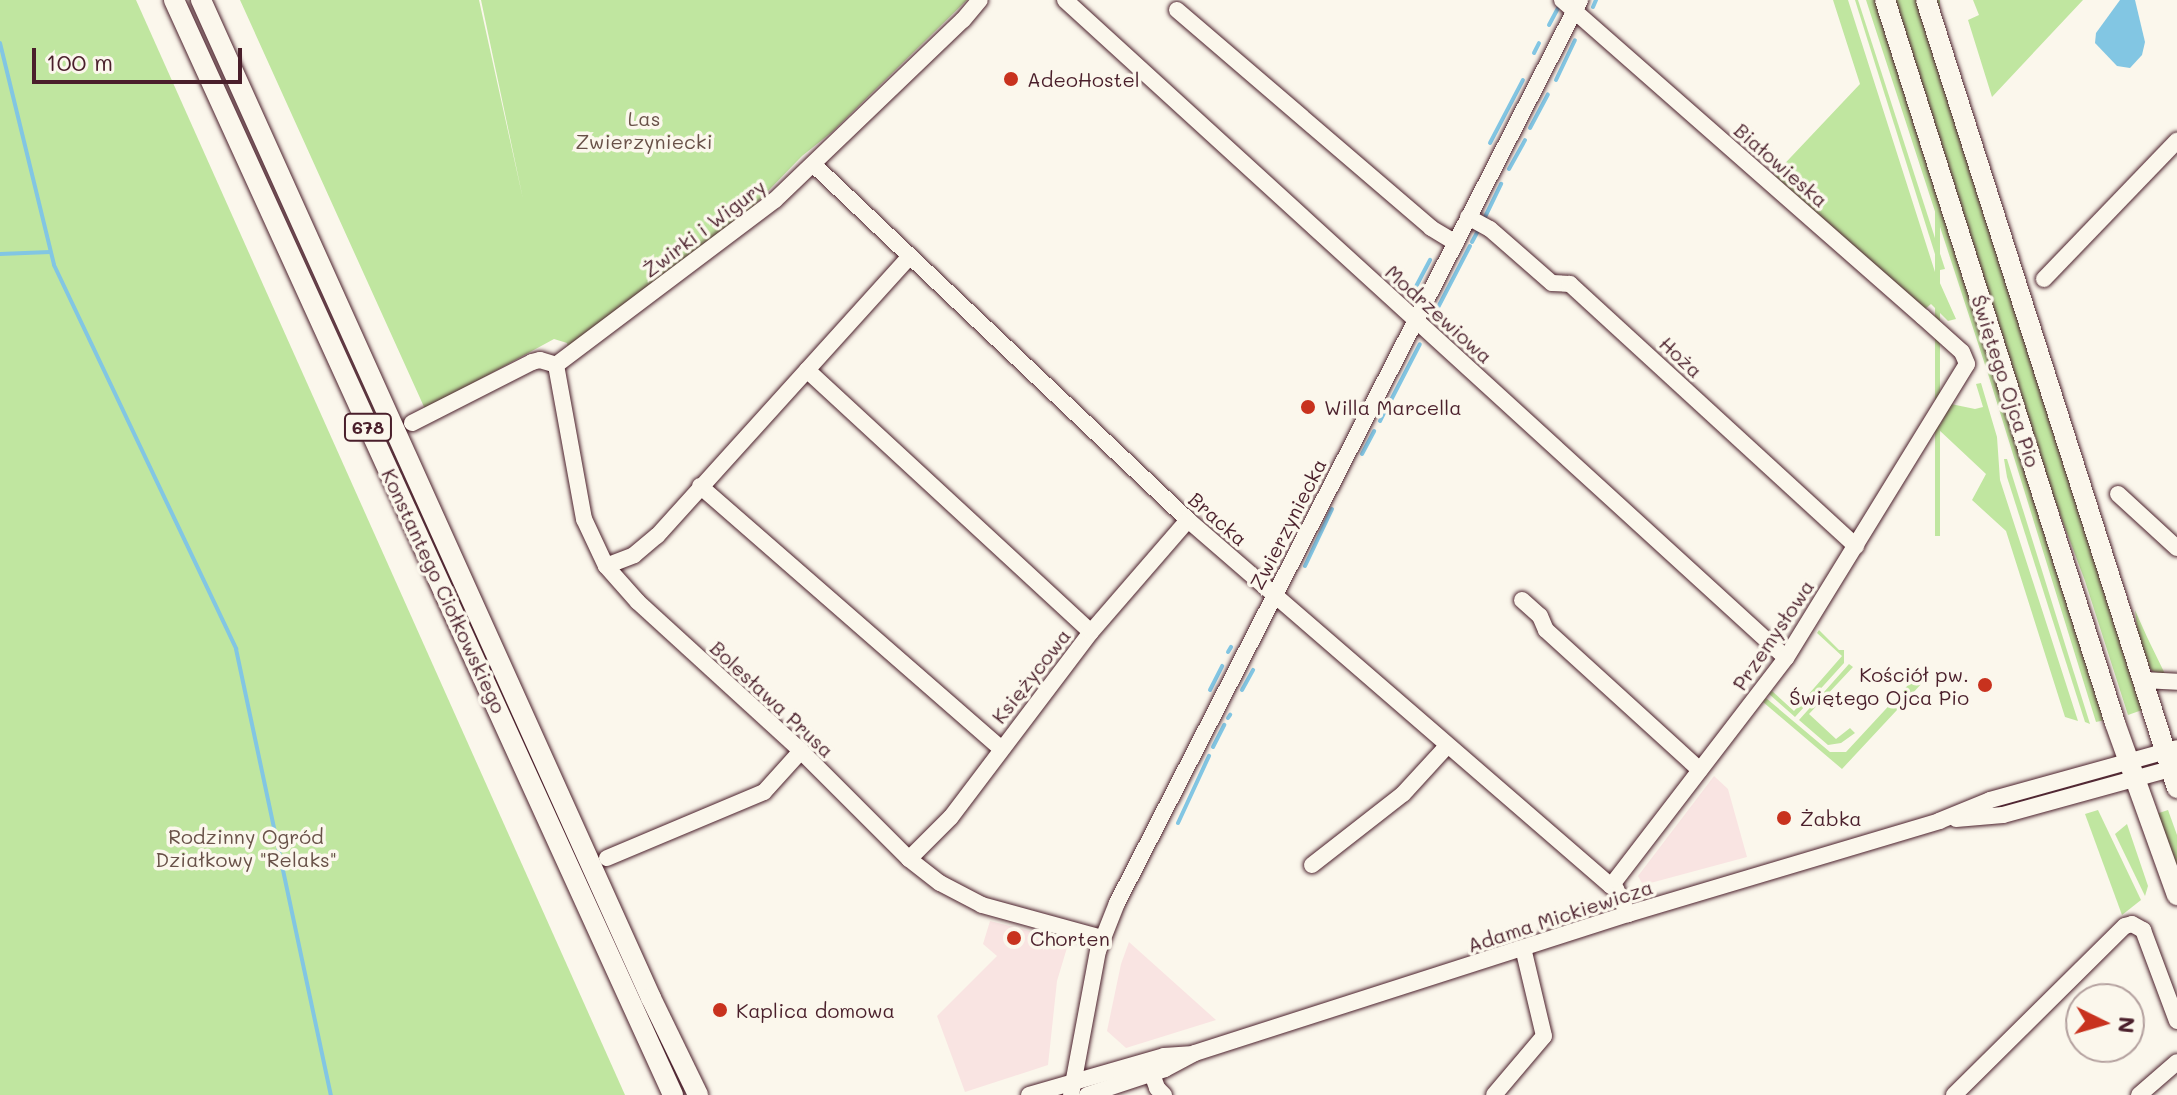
<!DOCTYPE html>
<html>
<head>
<meta charset="utf-8">
<style>
	body { margin:0 }
	#map { position:relative; width:2177px; height:1095px; overflow:hidden; background:#fbf7ec; font-family:Mali,sans-serif }
	div>[style] { position:absolute }
	[style*='--x'] { left:calc(var(--x)*1px); top:calc(var(--y)*1px); width:calc(var(--w)*1px); rotate:calc(var(--a)*1deg) }
	.built>* { inset:0; background:#f9e4e2 }
	.green>* { inset:0; background:#c0e6a0; transform-origin:0 0 }
	.water>* { inset:0; background:#82c6e3 }
	.stream>* { height:4px; margin:-2px; padding:0 2px; transform-origin:2px; border-radius:2px; background:#82c6e3 }
	.roads { filter:drop-shadow(0 0 2px #4a1f2b) drop-shadow(0 0 2px #4a1f2b) }
	.minor>* { height:16px; margin:-8px; padding:0 8px; transform-origin:8px; border-radius:8px; background:#fbf7ec }
	.major>* { height:20px; margin:-10px; padding:0 10px; transform-origin:10px; border-radius:10px; background:#fbf7ec }
	.dots>* { width:22px; height:22px; translate:-50% -50%; box-sizing:border-box; border:4px solid #fbf7ec; border-radius:50% }
	span { translate:-50% -50%; white-space:nowrap; text-align:center; line-height:1.15; -webkit-text-stroke:7px #fbf7ec; paint-order:stroke }
	.shield-label span { padding:2px 6px; background:#fbf7ec; border:2px solid; border-radius:6px; -webkit-text-stroke-width:0 }
	.shield-label { font-size:18px; color:#4a1f2b; font-weight:700 }
	.poi-label { font-size:20px; color:#4a1f2b }
	.left { translate:0 -50%; text-align:left }
	.right { translate:-100% -50%; text-align:right }
	.park-label { font-size:20px; color:#685148 }
	.street-label { font-size:20px; color:#4a1f2b }
	.north { position:absolute; left:2065px; top:983px; width:80px; height:80px; box-sizing:border-box; background:#fbf7ec; border:2px solid #b4a19f; border-radius:50%; rotate:95deg; font-size:22px; font-weight:700; line-height:32px; text-align:center; color:#4a1f2b }
	.north::after { content:''; display:block; margin:auto; width:28px; height:36px; background:#c8321e; clip-path:polygon(50% 0,100% 100%,50% 72%,0 100%) }
	.scale { position:absolute; left:32px; top:48px; width:210px; height:36px; box-sizing:border-box; border:4px solid #4a1f2b; border-top:0; padding-left:10px; font-size:24px; line-height:28px; white-space:nowrap; color:#4a1f2b; -webkit-text-stroke:6px #fbf7ec; paint-order:stroke }
</style>
</head>
<body>
<div id="map">
	<div class="built">
		<div style="clip-path:polygon(1714px 776px,1728px 789px,1747px 857px,1643px 885px,1638px 876px)"></div>
		<div style="clip-path:polygon(990px 921px,1069px 941px,1057px 981px,1048px 1065px,965px 1092px,937px 1016px,997px 956px,983px 944px)"></div>
		<div style="clip-path:polygon(1129px 942px,1216px 1020px,1126px 1048px,1107px 1031px,1121px 964px)"></div>
	</div>
	<div class="green">
		<div style="clip-path:polygon(0 0,136px 0,625px 1095px,0 1095px)"></div>
		<div style="clip-path:polygon(240px 0,479px 0,523px 199px,481px 0,967px 0,832px 132px,802px 156px,738px 222px,568px 347px,567px 343px,554px 339px,425px 409px)"></div>
		<div style="clip-path:polygon(1833px 0,1848px 0,1935px 272px,1956px 319px,1948px 321px,1931px 304px,1925px 309px,1774px 175px,1860px 84px)"></div>
		<div style="clip-path:polygon(1855px 0,1858px 0,1945px 269px,1940px 270px)"></div>
		<div style="clip-path:polygon(1866px 0,1875px 0,2105px 720px,2096px 722px,1989px 377px)"></div>
		<div style="clip-path:polygon(1893px 0,1916px 0,2145px 709px,2128px 715px,2085px 581px,2037px 453px)"></div>
		<div style="left:1935px;top:0;width:5px;height:536px"></div>
		<div style="clip-path:polygon(1973px 0,2083px 0,1992px 97px,1968px 20px,1979px 15px)"></div>
		<div style="clip-path:polygon(1981px 383px,1997px 437px,2000px 480px,2078px 721px,2065px 717px,2006px 531px,1972px 500px,1986px 474px,1938px 429px,1951px 404px,1975px 409px,1983px 407px,1976px 384px)"></div>
		<div style="clip-path:polygon(2004px 459px,2007px 459px,2090px 724px,2085px 722px,2007px 477px)"></div>
		<div style="clip-path:polygon(2135px 610px,2147px 637px,2166px 676px,2152px 671px,2145px 660px,2138px 639px)"></div>
		<div style="clip-path:polygon(1819px 630px,1839px 650px,1844px 650px,1844px 663px,1795px 717px,1769px 694px,1772px 691px,1794px 711px,1842px 656px,1817px 633px)"></div>
		<div style="clip-path:polygon(1849px 664px,1853px 667px,1809px 714px,1836px 739px,1850px 728px,1855px 733px,1841px 743px,1828px 745px,1799px 720px)"></div>
		<div style="clip-path:polygon(1911px 667px,1924px 681px,1842px 769px,1763px 702px,1766px 698px,1830px 752px,1846px 752px,1909px 684px)"></div>
		<div style="clip-path:polygon(2098px 810px,2141px 900px,2122px 915px,2085px 814px)"></div>
		<div style="clip-path:polygon(2168px 810px,2177px 835px,2177px 873px,2156px 814px)"></div>
		<div style="clip-path:polygon(2127px 824px,2148px 886px,2145px 896px,2115px 834px)"></div>
	</div>
	<div class="water">
		<div style="clip-path:polygon(2120px 0,2135px 0,2145px 42px,2142px 55px,2130px 68px,2117px 66px,2095px 43px,2096px 33px)"></div>
	</div>
	<div class="stream">
		<div style="--x:1593;--y:7;--w:8;--a:-67"></div>
		<div style="--x:1549;--y:25;--w:19;--a:-62"></div>
		<div style="--x:0;--y:43;--w:228;--a:76.3"></div>
		<div style="--x:54;--y:265;--w:425;--a:64.6"></div>
		<div style="--x:236;--y:649;--w:456;--a:78"></div>
		<div style="--x:1534;--y:53;--w:11;--a:-63"></div>
		<div style="--x:1556;--y:80;--w:44;--a:-64.6"></div>
		<div style="--x:1530;--y:128;--w:38;--a:-62"></div>
		<div style="--x:1490;--y:143;--w:71;--a:-62.4"></div>
		<div style="--x:1509;--y:169;--w:33;--a:-61"></div>
		<div style="--x:1485;--y:217;--w:37;--a:-64"></div>
		<div style="--x:1472;--y:242;--w:15;--a:-62"></div>
		<div style="--x:0;--y:254;--w:50;--a:-2.3"></div>
		<div style="--x:1411;--y:296;--w:41;--a:-62.2"></div>
		<div style="--x:1433;--y:317;--w:80;--a:-62.5"></div>
		<div style="--x:1390;--y:402;--w:65;--a:-62.7"></div>
		<div style="--x:1380;--y:421;--w:11;--a:-63"></div>
		<div style="--x:1362;--y:454;--w:26;--a:-62"></div>
		<div style="--x:1305;--y:566;--w:63;--a:-64.7"></div>
		<div style="--x:1228;--y:652;--w:6;--a:-59"></div>
		<div style="--x:1210;--y:690;--w:27;--a:-63"></div>
		<div style="--x:1242;--y:690;--w:23;--a:-61"></div>
		<div style="--x:1228;--y:718;--w:4;--a:-56"></div>
		<div style="--x:1213;--y:747;--w:25;--a:-63"></div>
		<div style="--x:1178;--y:823;--w:74;--a:-65.2"></div>
	</div>
	<div class="roads">
		<div class="minor">
			<div style="--x:1065;--y:0;--w:976;--a:42.38"></div>
			<div style="--x:1562;--y:0;--w:480;--a:41.3"></div>
			<div style="--x:1923;--y:317;--w:52;--a:41.9"></div>
			<div style="--x:1962;--y:352;--w:13;--a:67"></div>
			<div style="--x:1967;--y:364;--w:345;--a:121.6"></div>
			<div style="--x:1786;--y:658;--w:287;--a:127.5"></div>
			<div style="--x:1611;--y:886;--w:6;--a:31"></div>
			<div style="--x:1616;--y:889;--w:28;--a:64"></div>
			<div style="--x:1177;--y:10;--w:335;--a:40.6"></div>
			<div style="--x:1431;--y:228;--w:29;--a:31"></div>
			<div style="--x:814;--y:165;--w:516;--a:43.51"></div>
			<div style="--x:1188;--y:520;--w:559;--a:40.87"></div>
			<div style="--x:1468;--y:217;--w:25;--a:29"></div>
			<div style="--x:1490;--y:229;--w:82;--a:41.1"></div>
			<div style="--x:1552;--y:283;--w:18;--a:3"></div>
			<div style="--x:1570;--y:284;--w:388;--a:42.5"></div>
			<div style="--x:2044;--y:279;--w:192;--a:-46.1"></div>
			<div style="--x:556;--y:365;--w:157;--a:79.7"></div>
			<div style="--x:584;--y:519;--w:52;--a:64.9"></div>
			<div style="--x:606;--y:566;--w:48;--a:48.4"></div>
			<div style="--x:638;--y:602;--w:221;--a:42.4"></div>
			<div style="--x:801;--y:751;--w:153;--a:45"></div>
			<div style="--x:909;--y:859;--w:39;--a:38"></div>
			<div style="--x:940;--y:883;--w:47;--a:27.6"></div>
			<div style="--x:982;--y:905;--w:124;--a:15.4"></div>
			<div style="--x:807;--y:370;--w:386;--a:42.7"></div>
			<div style="--x:412;--y:423;--w:135;--a:-26.9"></div>
			<div style="--x:532;--y:362;--w:8;--a:-14"></div>
			<div style="--x:540;--y:360;--w:17;--a:17"></div>
			<div style="--x:556;--y:365;--w:274;--a:-37"></div>
			<div style="--x:775;--y:200;--w:260;--a:-43.8"></div>
			<div style="--x:963;--y:20;--w:26;--a:-50"></div>
			<div style="--x:700;--y:486;--w:398;--a:41.1"></div>
			<div style="--x:2118;--y:494;--w:80;--a:42.5"></div>
			<div style="--x:606;--y:566;--w:30;--a:-21"></div>
			<div style="--x:634;--y:555;--w:30;--a:-40"></div>
			<div style="--x:657;--y:536;--w:376;--a:-47.9"></div>
			<div style="--x:1522;--y:600;--w:24;--a:42"></div>
			<div style="--x:1540;--y:616;--w:15;--a:67"></div>
			<div style="--x:1546;--y:630;--w:208;--a:42.3"></div>
			<div style="--x:2143;--y:680;--w:34;--a:3"></div>
			<div style="--x:1956;--y:819;--w:47;--a:-4.9"></div>
			<div style="--x:2003;--y:815;--w:180;--a:-15.4"></div>
			<div style="--x:607;--y:858;--w:170;--a:-22.8"></div>
			<div style="--x:764;--y:792;--w:55;--a:-47.9"></div>
			<div style="--x:909;--y:859;--w:59;--a:-45"></div>
			<div style="--x:951;--y:817;--w:232;--a:-52.9"></div>
			<div style="--x:1091;--y:632;--w:148;--a:-49.1"></div>
			<div style="--x:1312;--y:865;--w:115;--a:-38"></div>
			<div style="--x:1403;--y:794;--w:65;--a:-47.5"></div>
			<div style="--x:1152;--y:1074;--w:15;--a:70"></div>
			<div style="--x:1157;--y:1088;--w:10;--a:45"></div>
			<div style="--x:1029;--y:1095;--w:141;--a:-16.1"></div>
			<div style="--x:1164;--y:1056;--w:26;--a:-4"></div>
			<div style="--x:1071;--y:1095;--w:147;--a:-79.4"></div>
			<div style="--x:1098;--y:951;--w:52;--a:-68.4"></div>
			<div style="--x:1117;--y:903;--w:1015;--a:-62.85"></div>
			<div style="--x:1087;--y:1095;--w:82;--a:-18.4"></div>
			<div style="--x:1165;--y:1069;--w:34;--a:-28"></div>
			<div style="--x:1195;--y:1053;--w:455;--a:-17.8"></div>
			<div style="--x:1628;--y:914;--w:325;--a:-16.6"></div>
			<div style="--x:1939;--y:821;--w:55;--a:-22.4"></div>
			<div style="--x:1990;--y:800;--w:194;--a:-15.5"></div>
			<div style="--x:1494;--y:1095;--w:77;--a:-49.7"></div>
			<div style="--x:1544;--y:1036;--w:90;--a:-103.4"></div>
			<div style="--x:1954;--y:1095;--w:240;--a:-44.7"></div>
			<div style="--x:2125;--y:926;--w:7;--a:-16"></div>
			<div style="--x:2132;--y:924;--w:13;--a:29"></div>
			<div style="--x:2143;--y:930;--w:97;--a:69.5"></div>
			<div style="--x:2139;--y:1095;--w:50;--a:-41"></div>
		</div>
		<div class="major">
			<div style="--x:174;--y:0;--w:1203;--a:65.5"></div>
			<div style="--x:201;--y:0;--w:1095;--a:65.73"></div>
			<div style="--x:651;--y:998;--w:108;--a:64.1"></div>
			<div style="--x:1885;--y:0;--w:759;--a:72.35"></div>
			<div style="--x:2115;--y:723;--w:183;--a:70.2"></div>
			<div style="--x:1926;--y:0;--w:827;--a:72.33"></div>
		</div>
	</div>
	<div class="dots">
		<div style="left:1011px;top:79px;background:#c8321e"></div>
		<div style="left:1308px;top:407px;background:#c8321e"></div>
		<div style="left:1985px;top:685px;background:#c8321e"></div>
		<div style="left:1784px;top:818px;background:#c8321e"></div>
		<div style="left:1014px;top:938px;background:#c8321e"></div>
		<div style="left:720px;top:1010px;background:#c8321e"></div>
	</div>
	<div class="shield-label">
		<span style="left:368px;top:427px">678</span>
	</div>
	<div class="poi-label">
		<span class="left" style="left:1027px;top:79px">AdeoHostel</span>
		<span class="left" style="left:1324px;top:407px">Willa Marcella</span>
		<span class="right" style="left:1969px;top:686px">Kościół pw.<br>Świętego Ojca Pio</span>
		<span class="left" style="left:1800px;top:818px">Żabka</span>
		<span class="left" style="left:1030px;top:938px">Chorten</span>
		<span class="left" style="left:736px;top:1010px">Kaplica domowa</span>
	</div>
	<div class="park-label">
		<span style="left:644px;top:130px">Las<br>Zwierzyniecki</span>
		<span style="left:246px;top:848px">Rodzinny Ogród<br>Działkowy "Relaks"</span>
	</div>
	<div class="street-label">
		<span style="left:1781px;top:165px;rotate:41deg">Białowieska</span>
		<span style="left:704px;top:228px;rotate:-37deg">Żwirki i Wigury</span>
		<span style="left:1439px;top:314px;rotate:42deg">Modrzewiowa</span>
		<span style="left:1681px;top:357px;rotate:43deg">Hoża</span>
		<span style="left:2006px;top:381px;rotate:72deg">Świętego Ojca Pio</span>
		<span style="left:1218px;top:519px;rotate:41deg">Bracka</span>
		<span style="left:1288px;top:524px;rotate:-63deg">Zwierzyniecka</span>
		<span style="left:444px;top:591px;rotate:65deg">Konstantego Ciołkowskiego</span>
		<span style="left:1773px;top:635px;rotate:-56deg">Przemysłowa</span>
		<span style="left:1031px;top:676px;rotate:-52deg">Księżycowa</span>
		<span style="left:772px;top:699px;rotate:43deg">Bolesława Prusa</span>
		<span style="left:1560px;top:916px;rotate:-18deg">Adama Mickiewicza</span>
	</div>
	<div class="north">N</div>
	<div class="scale">100 m</div>
</div>
</body>
</html>
